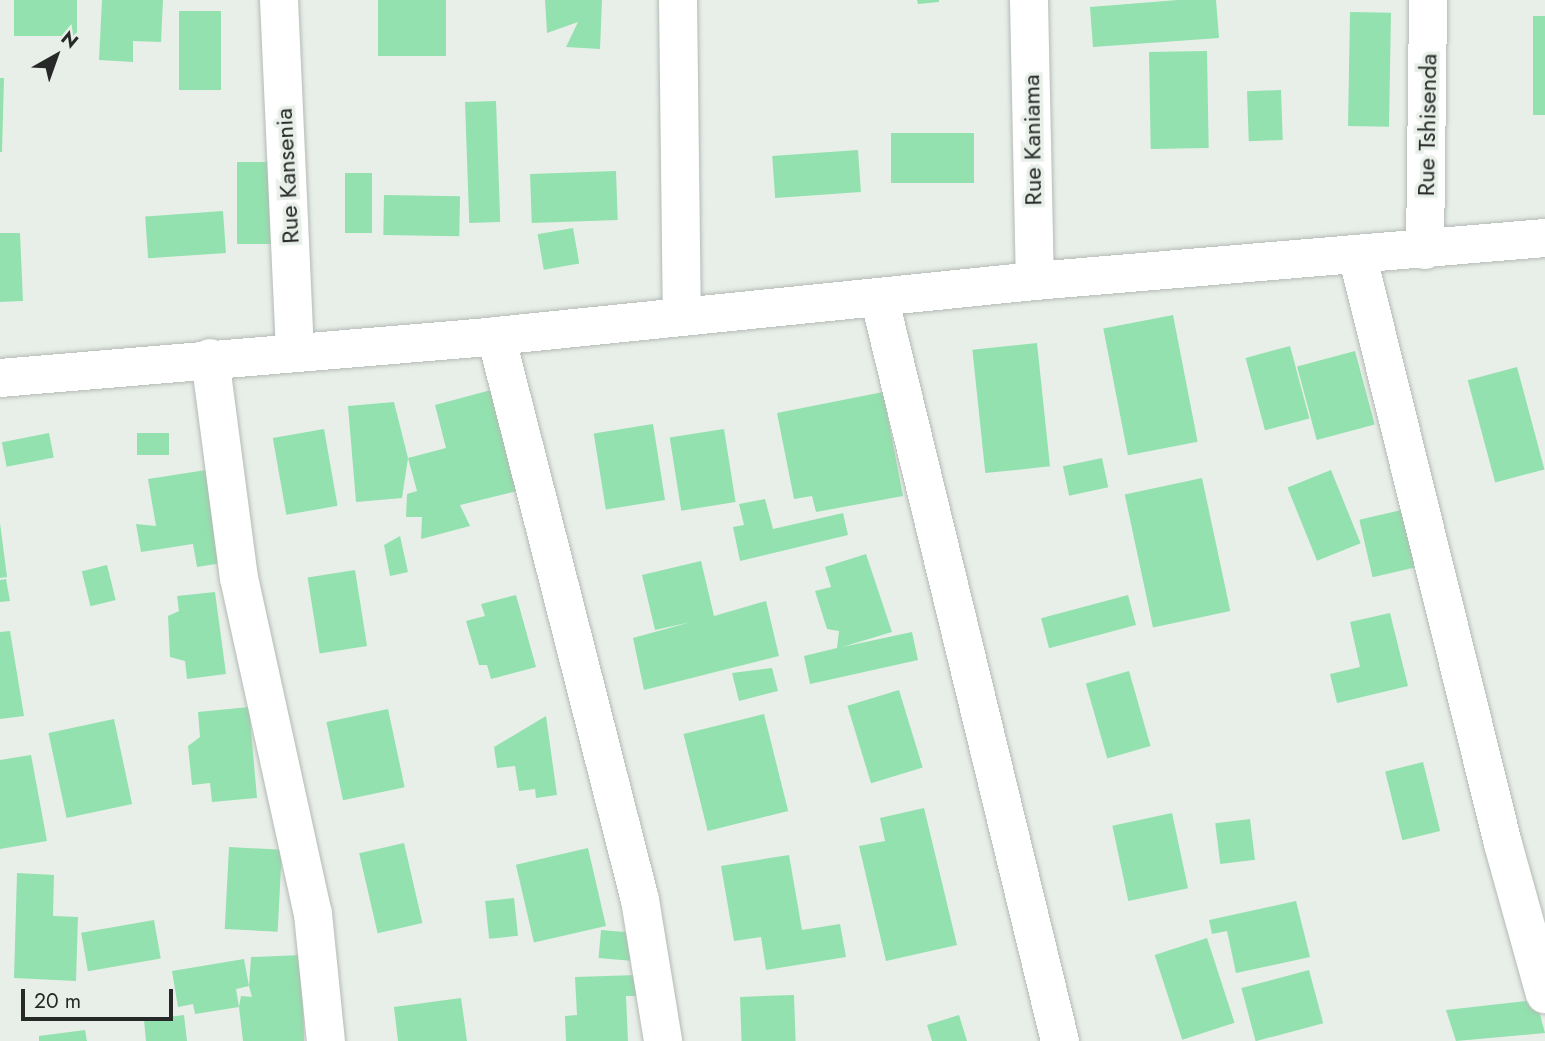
<!DOCTYPE html>
<html>
<head>
<meta charset="utf-8">
<style>
	body { margin:0 }
	#map { position:relative; width:1545px; height:1041px; overflow:hidden; background:#e8efe9; font-family:Jost,sans-serif }
	div>[style] { position:absolute }
	[style*='--x'] { left:calc(var(--x)*1px); top:calc(var(--y)*1px); width:calc(var(--w)*1px); rotate:calc(var(--a)*1deg) }
	.building>* { inset:0; background:#93e1ae; transform-origin:0 0 }
	.roads { filter:drop-shadow(0 0 2px #b4bab5) drop-shadow(0 0 2px #b4bab5) }
	.street>* { height:38px; margin:-19px; padding:0 19px; transform-origin:19px; border-radius:19px; background:#fff }
	span { translate:-50% -50%; white-space:nowrap; text-align:center; line-height:1.15; -webkit-text-stroke:7px #e8efe9; paint-order:stroke }
	.street-label { font-size:24px; color:#262927 }
	.north { position:absolute; left:21px; top:21px; width:70px; height:70px; -webkit-text-stroke:5px #e8efe9; paint-order:stroke; rotate:40deg; font-size:19px; font-weight:700; line-height:28px; text-align:center; color:#262927 }
	.north::after { content:''; display:block; margin:auto; width:24px; height:32px; background:#262927; clip-path:polygon(50% 0,100% 100%,50% 72%,0 100%) }
	.scale { position:absolute; left:21px; top:989px; width:152px; height:32px; box-sizing:border-box; border:4px solid #262927; border-top:0; padding-left:9px; font-size:21px; line-height:24px; white-space:nowrap; color:#262927; -webkit-text-stroke:5px #e8efe9; paint-order:stroke }
</style>
</head>
<body>
<div id="map">
	<div class="building">
		<div style="left:14px;top:0;width:63px;height:36px"></div>
		<div style="clip-path:polygon(102px 0,163px 0,161px 42px,133px 41px,133px 62px,99px 60px)"></div>
		<div style="left:378px;top:0;width:68px;height:56px"></div>
		<div style="clip-path:polygon(545px 0,602px 0,600px 49px,566px 47px,578px 22px,547px 33px)"></div>
		<div style="clip-path:polygon(917px 0,939px 0,939px 2px,918px 4px)"></div>
		<div style="clip-path:polygon(1178px 0,1216px 0,1219px 38px,1093px 47px,1090px 7px)"></div>
		<div style="left:179px;top:11px;width:42px;height:79px"></div>
		<div style="left:1350px;top:12px;width:41px;height:114px;rotate:1deg"></div>
		<div style="left:1533px;top:16px;width:12px;height:99px"></div>
		<div style="left:1207px;top:51px;width:97px;height:58px;rotate:89deg"></div>
		<div style="clip-path:polygon(0 78px,4px 78px,2px 152px,0 152px)"></div>
		<div style="left:1281px;top:90px;width:50px;height:34px;rotate:88deg"></div>
		<div style="left:496px;top:101px;width:121px;height:31px;rotate:88deg"></div>
		<div style="left:891px;top:133px;width:83px;height:50px"></div>
		<div style="left:858px;top:150px;width:42px;height:86px;rotate:86deg"></div>
		<div style="left:237px;top:162px;width:35px;height:82px"></div>
		<div style="left:616px;top:171px;width:49px;height:86px;rotate:88deg"></div>
		<div style="left:345px;top:173px;width:27px;height:60px"></div>
		<div style="left:384px;top:195px;width:76px;height:40px;rotate:1deg"></div>
		<div style="left:223px;top:211px;width:42px;height:78px;rotate:86deg"></div>
		<div style="left:573px;top:228px;width:36px;height:36px;rotate:80deg"></div>
		<div style="clip-path:polygon(0 233px,20px 233px,23px 301px,0 302px)"></div>
		<div style="left:1173px;top:315px;width:129px;height:71px;rotate:79deg"></div>
		<div style="left:1037px;top:343px;width:124px;height:65px;rotate:84deg"></div>
		<div style="left:1290px;top:346px;width:75px;height:46px;rotate:75deg"></div>
		<div style="left:1355px;top:351px;width:76px;height:60px;rotate:75deg"></div>
		<div style="left:1517px;top:367px;width:106px;height:51px;rotate:75deg"></div>
		<div style="clip-path:polygon(491px 390px,517px 491px,460px 505px,470px 526px,421px 539px,422px 517px,406px 517px,407px 494px,417px 491px,408px 458px,446px 448px,435px 405px)"></div>
		<div style="clip-path:polygon(883px 392px,903px 496px,816px 512px,812px 496px,794px 499px,777px 413px)"></div>
		<div style="clip-path:polygon(394px 402px,408px 458px,402px 498px,356px 502px,348px 406px)"></div>
		<div style="left:653px;top:424px;width:77px;height:60px;rotate:81deg"></div>
		<div style="left:324px;top:429px;width:78px;height:52px;rotate:80deg"></div>
		<div style="left:724px;top:429px;width:74px;height:55px;rotate:81deg"></div>
		<div style="left:49px;top:433px;width:25px;height:48px;rotate:79deg"></div>
		<div style="left:137px;top:433px;width:32px;height:22px"></div>
		<div style="left:1102px;top:458px;width:30px;height:40px;rotate:78deg"></div>
		<div style="clip-path:polygon(219px 468px,234px 561px,197px 567px,193px 544px,141px 552px,136px 524px,156px 526px,148px 479px)"></div>
		<div style="left:1331px;top:470px;width:79px;height:47px;rotate:68deg"></div>
		<div style="left:1202px;top:478px;width:136px;height:79px;rotate:78deg"></div>
		<div style="clip-path:polygon(765px 499px,773px 529px,843px 513px,848px 535px,740px 561px,733px 527px,744px 525px,739px 504px)"></div>
		<div style="left:1410px;top:508px;width:59px;height:52px;rotate:77deg"></div>
		<div style="clip-path:polygon(0 523px,7px 577px,0 578px)"></div>
		<div style="clip-path:polygon(400px 536px,408px 572px,390px 576px,384px 545px)"></div>
		<div style="clip-path:polygon(866px 554px,892px 632px,842px 647px,912px 632px,918px 660px,810px 684px,804px 656px,837px 648px,839px 631px,827px 629px,815px 591px,831px 587px,825px 567px)"></div>
		<div style="clip-path:polygon(701px 561px,714px 616px,766px 601px,779px 656px,644px 690px,633px 638px,691px 622px,655px 630px,642px 575px)"></div>
		<div style="left:107px;top:565px;width:36px;height:26px;rotate:76deg"></div>
		<div style="left:355px;top:570px;width:77px;height:48px;rotate:81deg"></div>
		<div style="clip-path:polygon(6px 579px,10px 601px,0 602px,0 580px)"></div>
		<div style="clip-path:polygon(215px 592px,226px 674px,187px 679px,185px 661px,170px 657px,168px 616px,179px 611px,177px 596px)"></div>
		<div style="clip-path:polygon(516px 595px,536px 667px,491px 679px,487px 665px,479px 665px,466px 621px,485px 616px,481px 604px)"></div>
		<div style="left:1128px;top:595px;width:31px;height:90px;rotate:75deg"></div>
		<div style="clip-path:polygon(1390px 613px,1408px 686px,1337px 703px,1330px 674px,1360px 667px,1350px 622px)"></div>
		<div style="clip-path:polygon(10px 631px,24px 716px,0 719px,0 632px)"></div>
		<div style="clip-path:polygon(772px 668px,778px 691px,739px 701px,732px 673px)"></div>
		<div style="left:1129px;top:671px;width:78px;height:45px;rotate:74deg"></div>
		<div style="left:899px;top:690px;width:81px;height:54px;rotate:73deg"></div>
		<div style="clip-path:polygon(249px 707px,257px 798px,212px 802px,210px 783px,192px 785px,188px 746px,200px 737px,198px 712px)"></div>
		<div style="left:388px;top:709px;width:80px;height:63px;rotate:78deg"></div>
		<div style="left:764px;top:714px;width:100px;height:83px;rotate:76deg"></div>
		<div style="clip-path:polygon(546px 716px,557px 795px,536px 798px,535px 789px,519px 791px,515px 766px,497px 768px,494px 747px)"></div>
		<div style="left:114px;top:719px;width:87px;height:67px;rotate:78deg"></div>
		<div style="clip-path:polygon(31px 755px,47px 841px,0 849px,0 760px)"></div>
		<div style="left:1423px;top:762px;width:71px;height:39px;rotate:76deg"></div>
		<div style="clip-path:polygon(924px 808px,957px 945px,886px 961px,859px 846px,885px 841px,880px 818px)"></div>
		<div style="left:1172px;top:813px;width:77px;height:61px;rotate:78deg"></div>
		<div style="left:1250px;top:819px;width:41px;height:35px;rotate:83deg"></div>
		<div style="left:404px;top:843px;width:82px;height:46px;rotate:77deg"></div>
		<div style="left:229px;top:847px;width:53px;height:82px;rotate:3deg"></div>
		<div style="left:588px;top:848px;width:80px;height:74px;rotate:77deg"></div>
		<div style="clip-path:polygon(789px 855px,802px 930px,840px 924px,846px 957px,766px 970px,761px 937px,734px 941px,721px 866px)"></div>
		<div style="clip-path:polygon(17px 873px,54px 875px,53px 916px,78px 917px,76px 981px,14px 978px)"></div>
		<div style="left:514px;top:898px;width:38px;height:29px;rotate:84deg"></div>
		<div style="clip-path:polygon(1296px 901px,1310px 957px,1236px 973px,1227px 931px,1212px 934px,1209px 920px)"></div>
		<div style="left:154px;top:920px;width:39px;height:74px;rotate:80deg"></div>
		<div style="left:601px;top:930px;width:32px;height:28px;rotate:5deg"></div>
		<div style="left:1207px;top:938px;width:89px;height:55px;rotate:72deg"></div>
		<div style="clip-path:polygon(302px 955px,304px 1041px,243px 1041px,239px 1007px,241px 996px,252px 997px,249px 986px,236px 989px,239px 1007px,195px 1014px,193px 1004px,178px 1007px,172px 971px,244px 959px,249px 986px,251px 957px)"></div>
		<div style="left:1309px;top:970px;width:55px;height:70px;rotate:75deg"></div>
		<div style="clip-path:polygon(637px 975px,637px 996px,626px 996px,628px 1041px,566px 1041px,565px 1016px,577px 1015px,575px 977px)"></div>
		<div style="left:794px;top:995px;width:46px;height:54px;rotate:88deg"></div>
		<div style="clip-path:polygon(461px 998px,467px 1041px,398px 1041px,394px 1007px)"></div>
		<div style="clip-path:polygon(1536px 1000px,1545px 1033px,1456px 1041px,1446px 1010px)"></div>
		<div style="clip-path:polygon(184px 1015px,187px 1041px,146px 1041px,144px 1020px)"></div>
		<div style="clip-path:polygon(959px 1015px,967px 1041px,932px 1041px,927px 1025px)"></div>
		<div style="clip-path:polygon(85px 1030px,87px 1041px,39px 1041px,39px 1036px)"></div>
	</div>
	<div class="roads">
		<div class="street">
			<div style="--x:279;--y:0;--w:352;--a:87.4"></div>
			<div style="--x:678;--y:0;--w:317;--a:89.3"></div>
			<div style="--x:1029;--y:0;--w:281;--a:88.8"></div>
			<div style="--x:1425;--y:250;--w:250;--a:-89.3"></div>
			<div style="--x:1357;--y:254;--w:608;--a:76.1"></div>
			<div style="--x:1503;--y:844;--w:156;--a:74.4"></div>
			<div style="--x:879;--y:297;--w:766;--a:76.33"></div>
			<div style="--x:496;--y:336;--w:582;--a:75.68"></div>
			<div style="--x:640;--y:900;--w:143;--a:80.7"></div>
			<div style="--x:210;--y:358;--w:222;--a:82.5"></div>
			<div style="--x:239;--y:578;--w:344;--a:77.6"></div>
			<div style="--x:313;--y:914;--w:128;--a:84.2"></div>
			<div style="--x:0;--y:378;--w:498;--a:-4.8"></div>
			<div style="--x:496;--y:336;--w:542;--a:-5.83"></div>
			<div style="--x:1035;--y:281;--w:512;--a:-4.82"></div>
		</div>
	</div>
	<div class="street-label">
		<span style="left:1427px;top:125px;rotate:-89deg">Rue Tshisenda</span>
		<span style="left:1032px;top:140px;rotate:-91deg">Rue Kaniama</span>
		<span style="left:287px;top:176px;rotate:-93deg">Rue Kansenia</span>
	</div>
	<div class="north">N</div>
	<div class="scale">20 m</div>
</div>
</body>
</html>
